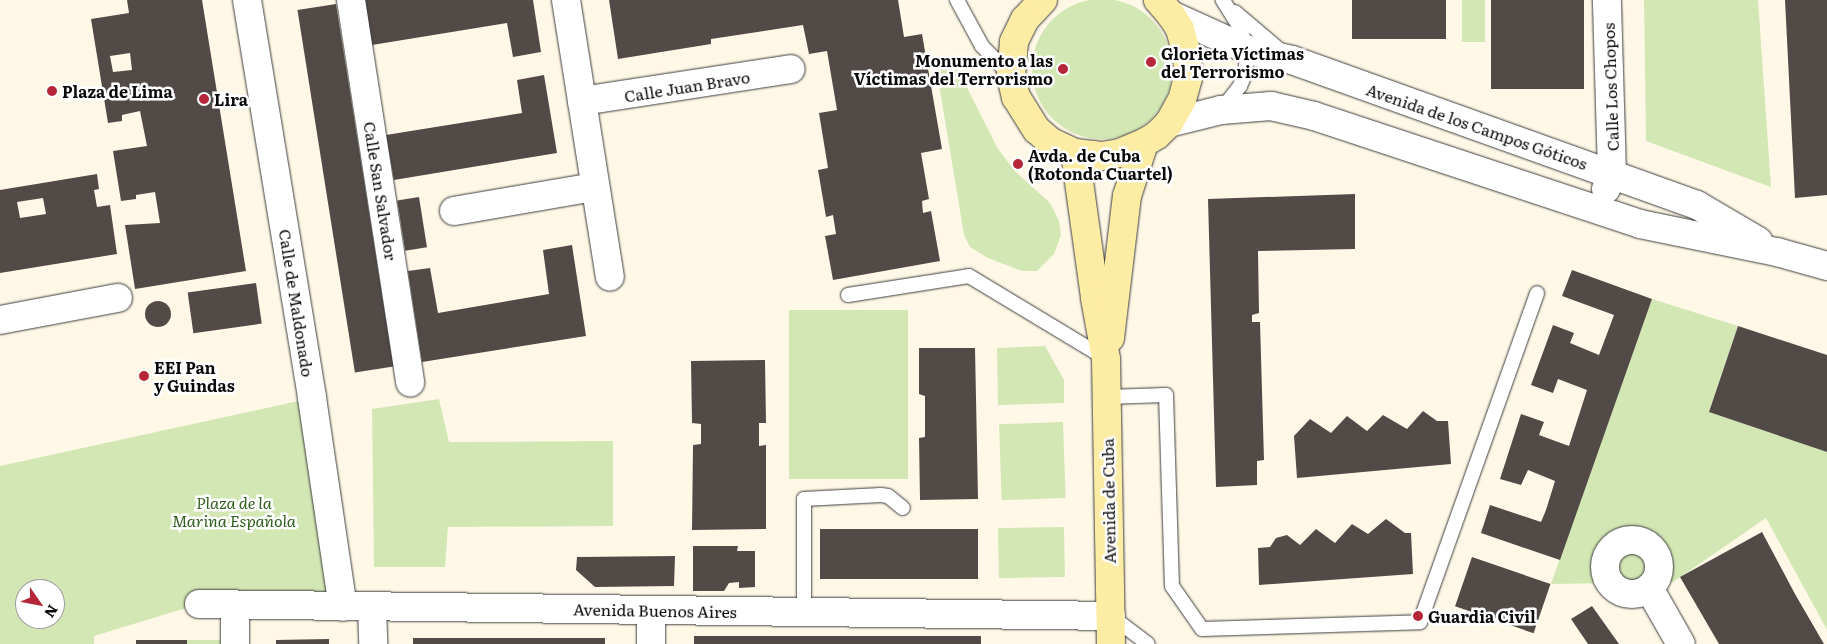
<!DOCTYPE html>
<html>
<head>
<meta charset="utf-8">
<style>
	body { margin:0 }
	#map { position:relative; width:1827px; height:644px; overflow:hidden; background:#fff8e7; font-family:Literata,serif }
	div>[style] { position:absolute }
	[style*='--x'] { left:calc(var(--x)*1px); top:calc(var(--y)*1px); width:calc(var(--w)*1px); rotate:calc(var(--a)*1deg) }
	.green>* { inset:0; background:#d2e7b3; transform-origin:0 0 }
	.round { border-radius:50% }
	.building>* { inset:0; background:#524a47; transform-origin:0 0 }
	.roads { filter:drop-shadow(0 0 1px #3d3d3d) drop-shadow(0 0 1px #3d3d3d) }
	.lane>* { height:14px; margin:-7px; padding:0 7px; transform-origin:7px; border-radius:7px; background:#fff }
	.street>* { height:28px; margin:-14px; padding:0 14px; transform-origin:14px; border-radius:14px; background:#fff }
	.street>.ring { margin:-14px; padding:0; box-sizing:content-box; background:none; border:28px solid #fff; border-radius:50% }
	.secondary>* { height:28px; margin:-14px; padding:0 14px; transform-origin:14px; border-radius:14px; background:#fdeca3 }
	.dots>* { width:14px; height:14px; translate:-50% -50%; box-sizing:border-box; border:2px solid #fff; border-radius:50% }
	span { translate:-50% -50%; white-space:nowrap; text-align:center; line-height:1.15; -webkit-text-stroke:5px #fff; paint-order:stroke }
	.poi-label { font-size:16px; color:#0a0a0a; font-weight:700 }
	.left { translate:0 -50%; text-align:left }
	.right { translate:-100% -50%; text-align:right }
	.street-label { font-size:16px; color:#0a0a0a }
	.park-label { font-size:16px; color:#305f1d; font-style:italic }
	.north { position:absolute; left:15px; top:579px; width:50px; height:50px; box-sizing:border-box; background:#fff; border:1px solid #9d9d9d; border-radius:50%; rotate:123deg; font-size:14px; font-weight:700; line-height:20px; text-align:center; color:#0a0a0a }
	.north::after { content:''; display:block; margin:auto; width:18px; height:22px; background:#b52638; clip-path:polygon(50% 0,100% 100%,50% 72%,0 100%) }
</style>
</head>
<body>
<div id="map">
	<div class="green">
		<div class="round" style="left:1032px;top:-1px;width:140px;height:140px"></div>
		<div style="left:1462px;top:0;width:23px;height:42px"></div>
		<div style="clip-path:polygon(1644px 0,1758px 0,1771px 187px,1646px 141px)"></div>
		<div style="clip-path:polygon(946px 55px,953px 60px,998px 149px,1015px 171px,1050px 203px,1059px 221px,1061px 235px,1054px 254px,1037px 271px,1022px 271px,988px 258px,970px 247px,964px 235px,936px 66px)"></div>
		<div style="clip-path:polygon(1652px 299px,1738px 326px,1709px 412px,1827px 452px,1827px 630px,1766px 518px,1673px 582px,1551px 584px)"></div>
		<div style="left:908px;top:310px;width:169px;height:119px;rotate:90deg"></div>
		<div style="clip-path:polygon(1045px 346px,1064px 380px,1064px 403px,998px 405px,997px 348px)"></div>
		<div style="clip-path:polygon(evenodd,312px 398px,343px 607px,199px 604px,94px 636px,94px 644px,0 644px,0 466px,312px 398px,25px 589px,55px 589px,55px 619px,25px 619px,25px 589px)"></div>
		<div style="clip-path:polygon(439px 399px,449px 442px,613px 441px,613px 526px,448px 527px,445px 567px,374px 567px,372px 409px)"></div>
		<div style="left:1063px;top:422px;width:76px;height:64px;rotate:88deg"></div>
		<div style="left:1064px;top:527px;width:50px;height:66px;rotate:89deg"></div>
		<div style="left:187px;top:640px;width:57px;height:4px"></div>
	</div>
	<div class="building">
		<div style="clip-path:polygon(evenodd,127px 0,202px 0,246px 271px,135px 289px,125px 225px,160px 223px,155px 192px,136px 195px,136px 199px,121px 201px,113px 151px,147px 146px,140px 111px,122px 115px,122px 121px,108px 123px,91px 19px,129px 13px,127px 0,130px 53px,132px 70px,113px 72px,110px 56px,130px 53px)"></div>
		<div style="clip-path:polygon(364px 0,533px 0,541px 52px,513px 57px,507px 23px,372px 45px)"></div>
		<div style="clip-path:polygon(609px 0,898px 0,904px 37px,922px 34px,942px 149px,921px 153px,929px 199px,922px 201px,923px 213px,931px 211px,940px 261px,833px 280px,825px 236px,836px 234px,833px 215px,826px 217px,818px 170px,828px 168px,819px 113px,837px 110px,827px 51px,809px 54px,803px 25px,711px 39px,711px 44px,618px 59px)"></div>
		<div style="left:1352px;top:0;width:94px;height:39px"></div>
		<div style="left:1491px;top:0;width:93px;height:89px"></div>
		<div style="clip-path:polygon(1785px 0,1827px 0,1827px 195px,1795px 198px)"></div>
		<div style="left:336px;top:4px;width:367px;height:39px;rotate:81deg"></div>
		<div style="clip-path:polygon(544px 75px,557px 153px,394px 180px,386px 135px,522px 113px,517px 80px)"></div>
		<div style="clip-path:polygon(evenodd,97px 174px,99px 189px,94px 190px,97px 207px,110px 205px,117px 254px,0 273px,0 190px,97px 174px,43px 198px,46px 214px,20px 218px,17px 202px,43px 198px)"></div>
		<div style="clip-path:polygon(1355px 194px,1355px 249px,1258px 251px,1259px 313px,1252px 315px,1252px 322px,1260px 322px,1264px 460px,1257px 461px,1257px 485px,1216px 487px,1208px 199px)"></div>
		<div style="left:419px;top:197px;width:51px;height:22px;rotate:81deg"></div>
		<div style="clip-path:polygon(572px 245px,586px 336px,422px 362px,408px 271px,430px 268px,438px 313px,549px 294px,543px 250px)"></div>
		<div style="clip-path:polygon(1572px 270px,1652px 299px,1560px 560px,1481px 533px,1490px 505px,1541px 522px,1546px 510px,1555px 481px,1528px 470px,1521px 485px,1500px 479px,1521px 414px,1544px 422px,1539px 435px,1569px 446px,1587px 390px,1558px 379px,1553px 393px,1531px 385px,1553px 325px,1574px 333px,1570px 343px,1599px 355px,1614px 315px,1562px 296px)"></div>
		<div style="left:256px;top:283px;width:41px;height:69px;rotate:82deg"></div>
		<div class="round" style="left:145px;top:301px;width:26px;height:26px"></div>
		<div style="clip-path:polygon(1738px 326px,1827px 355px,1827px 452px,1709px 412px)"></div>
		<div style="clip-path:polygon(919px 348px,975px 348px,978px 499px,920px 500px,919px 438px,925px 437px,925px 396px,919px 394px)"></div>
		<div style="clip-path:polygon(765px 360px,766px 423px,759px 423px,759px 446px,766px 445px,766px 529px,692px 530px,693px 445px,701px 444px,701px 424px,692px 423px,691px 361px)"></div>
		<div style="clip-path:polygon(1423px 411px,1437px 421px,1448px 421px,1451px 464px,1297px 478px,1294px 436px,1310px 419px,1331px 433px,1347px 416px,1367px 431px,1383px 415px,1407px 429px)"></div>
		<div style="clip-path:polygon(1386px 519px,1405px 533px,1411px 533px,1413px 574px,1259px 585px,1258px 548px,1270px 547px,1276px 538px,1287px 535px,1300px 545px,1316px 529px,1335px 543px,1352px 524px,1368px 534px)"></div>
		<div style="left:978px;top:529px;width:50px;height:158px;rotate:90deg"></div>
		<div style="clip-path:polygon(1762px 532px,1795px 594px,1824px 644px,1719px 644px,1680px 577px)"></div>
		<div style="clip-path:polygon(693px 546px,738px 546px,737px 551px,755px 551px,755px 587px,739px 588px,739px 582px,729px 583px,724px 591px,693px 591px)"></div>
		<div style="clip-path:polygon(675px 556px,674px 586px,595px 587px,576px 570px,577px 557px)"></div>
		<div style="left:1472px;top:557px;width:83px;height:52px;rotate:19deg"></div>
		<div style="clip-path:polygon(1592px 606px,1619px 644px,1588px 644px,1571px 619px)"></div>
		<div style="left:981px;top:636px;width:8px;height:287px;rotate:90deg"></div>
		<div style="left:413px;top:638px;width:192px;height:6px"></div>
		<div style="clip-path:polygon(329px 639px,329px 644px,276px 644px,276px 640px)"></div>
		<div style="left:136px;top:640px;width:51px;height:4px"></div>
	</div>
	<div class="roads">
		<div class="lane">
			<div style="--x:957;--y:0;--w:52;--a:61.5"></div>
			<div style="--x:982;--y:46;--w:42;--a:46"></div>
			<div style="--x:1235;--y:12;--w:62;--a:40.4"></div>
			<div style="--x:1222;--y:109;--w:29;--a:-52"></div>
			<div style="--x:1240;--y:86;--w:13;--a:-67"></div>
			<div style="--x:1245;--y:74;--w:24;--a:-83"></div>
			<div style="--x:1248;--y:50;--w:26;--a:-111"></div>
			<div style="--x:1239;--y:26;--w:31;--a:-122"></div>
			<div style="--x:848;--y:295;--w:122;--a:-8.9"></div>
			<div style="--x:969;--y:276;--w:159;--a:31.1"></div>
			<div style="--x:1107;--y:397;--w:59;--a:-1.9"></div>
			<div style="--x:1166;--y:395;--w:191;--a:88.2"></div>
			<div style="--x:1172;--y:586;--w:52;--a:55.1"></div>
			<div style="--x:1202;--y:629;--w:218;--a:-1.8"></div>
			<div style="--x:1420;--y:622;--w:349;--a:-70.4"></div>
			<div style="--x:804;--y:612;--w:113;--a:-90"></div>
			<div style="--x:804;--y:499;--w:77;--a:-3"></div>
			<div style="--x:881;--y:495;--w:7;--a:8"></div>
			<div style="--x:888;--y:496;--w:19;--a:39"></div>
			<div style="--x:1111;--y:616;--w:46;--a:37.1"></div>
		</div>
		<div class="street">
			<div style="--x:247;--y:0;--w:403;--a:80.7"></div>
			<div style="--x:312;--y:398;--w:211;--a:81.6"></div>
			<div style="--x:351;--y:0;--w:387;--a:81.2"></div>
			<div style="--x:566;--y:0;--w:280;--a:81"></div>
			<div style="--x:1171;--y:15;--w:85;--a:24.4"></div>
			<div style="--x:1248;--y:50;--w:45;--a:12.8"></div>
			<div style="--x:1292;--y:60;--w:430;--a:19.7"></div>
			<div style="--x:1697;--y:205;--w:71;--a:30.5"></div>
			<div style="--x:582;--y:101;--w:211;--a:-8.7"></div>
			<div style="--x:1169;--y:123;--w:54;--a:-14"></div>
			<div style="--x:1221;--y:110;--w:50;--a:-4.6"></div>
			<div style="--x:1271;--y:106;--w:44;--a:13.1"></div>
			<div style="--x:1314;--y:116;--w:343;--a:18.3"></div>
			<div style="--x:1640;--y:224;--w:140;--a:11.6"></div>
			<div style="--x:1777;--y:252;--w:52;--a:15.6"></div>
			<div style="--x:1606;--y:189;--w:17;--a:-69"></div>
			<div style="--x:1612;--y:173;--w:173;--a:-91.7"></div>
			<div style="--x:454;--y:211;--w:143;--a:-9.7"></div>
			<div style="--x:0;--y:320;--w:120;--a:-10.6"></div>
			<div class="ring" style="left:1605px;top:540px;width:26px;height:26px"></div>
			<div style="--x:1649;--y:588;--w:64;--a:60.3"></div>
			<div style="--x:199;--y:604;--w:912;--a:0.75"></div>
			<div style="--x:372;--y:607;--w:37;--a:88"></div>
			<div style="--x:235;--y:644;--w:39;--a:-90"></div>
			<div style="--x:651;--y:644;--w:34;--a:-90"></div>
		</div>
		<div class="secondary">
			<div style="--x:1043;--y:0;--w:26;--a:133"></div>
			<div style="--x:1025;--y:19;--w:25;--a:116"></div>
			<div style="--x:1014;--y:42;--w:34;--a:95"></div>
			<div style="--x:1011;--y:76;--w:22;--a:77"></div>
			<div style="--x:1016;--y:97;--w:39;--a:58"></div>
			<div style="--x:1037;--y:130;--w:18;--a:41"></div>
			<div style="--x:1051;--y:142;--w:26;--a:25"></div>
			<div style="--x:1075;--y:153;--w:27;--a:6"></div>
			<div style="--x:1102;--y:156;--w:18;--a:-9"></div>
			<div style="--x:1120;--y:153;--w:26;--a:-23"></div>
			<div style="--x:1144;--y:143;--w:15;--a:-32"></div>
			<div style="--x:1157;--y:135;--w:17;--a:-45"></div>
			<div style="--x:1169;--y:123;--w:26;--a:-61"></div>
			<div style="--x:1182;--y:100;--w:23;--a:-75"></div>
			<div style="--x:1188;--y:78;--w:24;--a:-92"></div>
			<div style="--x:1187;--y:54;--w:26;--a:-106"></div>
			<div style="--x:1180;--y:29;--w:17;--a:-123"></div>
			<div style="--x:1171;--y:15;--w:20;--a:-131"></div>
			<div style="--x:1075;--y:153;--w:146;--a:82.1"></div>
			<div style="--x:1095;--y:298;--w:62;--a:79.8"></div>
			<div style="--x:1106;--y:359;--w:285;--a:89"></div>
			<div style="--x:1110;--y:338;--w:143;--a:-83.2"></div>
			<div style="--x:1127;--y:196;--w:56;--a:-72.2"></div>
		</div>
	</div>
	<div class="dots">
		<div style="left:1151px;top:62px;background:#b52638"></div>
		<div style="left:1063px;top:69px;background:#b52638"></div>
		<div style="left:52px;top:91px;background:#b52638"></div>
		<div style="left:204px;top:99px;background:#b52638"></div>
		<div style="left:1018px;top:164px;background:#b52638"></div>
		<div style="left:144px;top:376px;background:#b52638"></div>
		<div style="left:1418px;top:616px;background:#b52638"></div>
	</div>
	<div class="poi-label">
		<span class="left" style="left:1161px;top:62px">Glorieta Víctimas<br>del Terrorismo</span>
		<span class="right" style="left:1053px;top:69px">Monumento a las<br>Víctimas del Terrorismo</span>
		<span class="left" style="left:62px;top:91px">Plaza de Lima</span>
		<span class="left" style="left:214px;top:99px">Lira</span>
		<span class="left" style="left:1028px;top:164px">Avda. de Cuba<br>(Rotonda Cuartel)</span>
		<span class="left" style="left:154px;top:376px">EEI Pan<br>y Guindas</span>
		<span class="left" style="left:1428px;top:616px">Guardia Civil</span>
	</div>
	<div class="street-label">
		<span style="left:687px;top:86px;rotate:-9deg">Calle Juan Bravo</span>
		<span style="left:1610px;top:87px;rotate:-92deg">Calle Los Chopos</span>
		<span style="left:1477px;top:126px;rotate:19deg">Avenida de los Campos Góticos</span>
		<span style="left:381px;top:191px;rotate:81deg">Calle San Salvador</span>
		<span style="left:297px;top:303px;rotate:81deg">Calle de Maldonado</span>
		<span style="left:1108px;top:501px;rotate:-91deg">Avenida de Cuba</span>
		<span style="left:655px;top:610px;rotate:1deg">Avenida Buenos Aires</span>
	</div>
	<div class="park-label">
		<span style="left:234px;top:511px">Plaza de la<br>Marina Española</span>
	</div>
	<div class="north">N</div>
</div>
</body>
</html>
